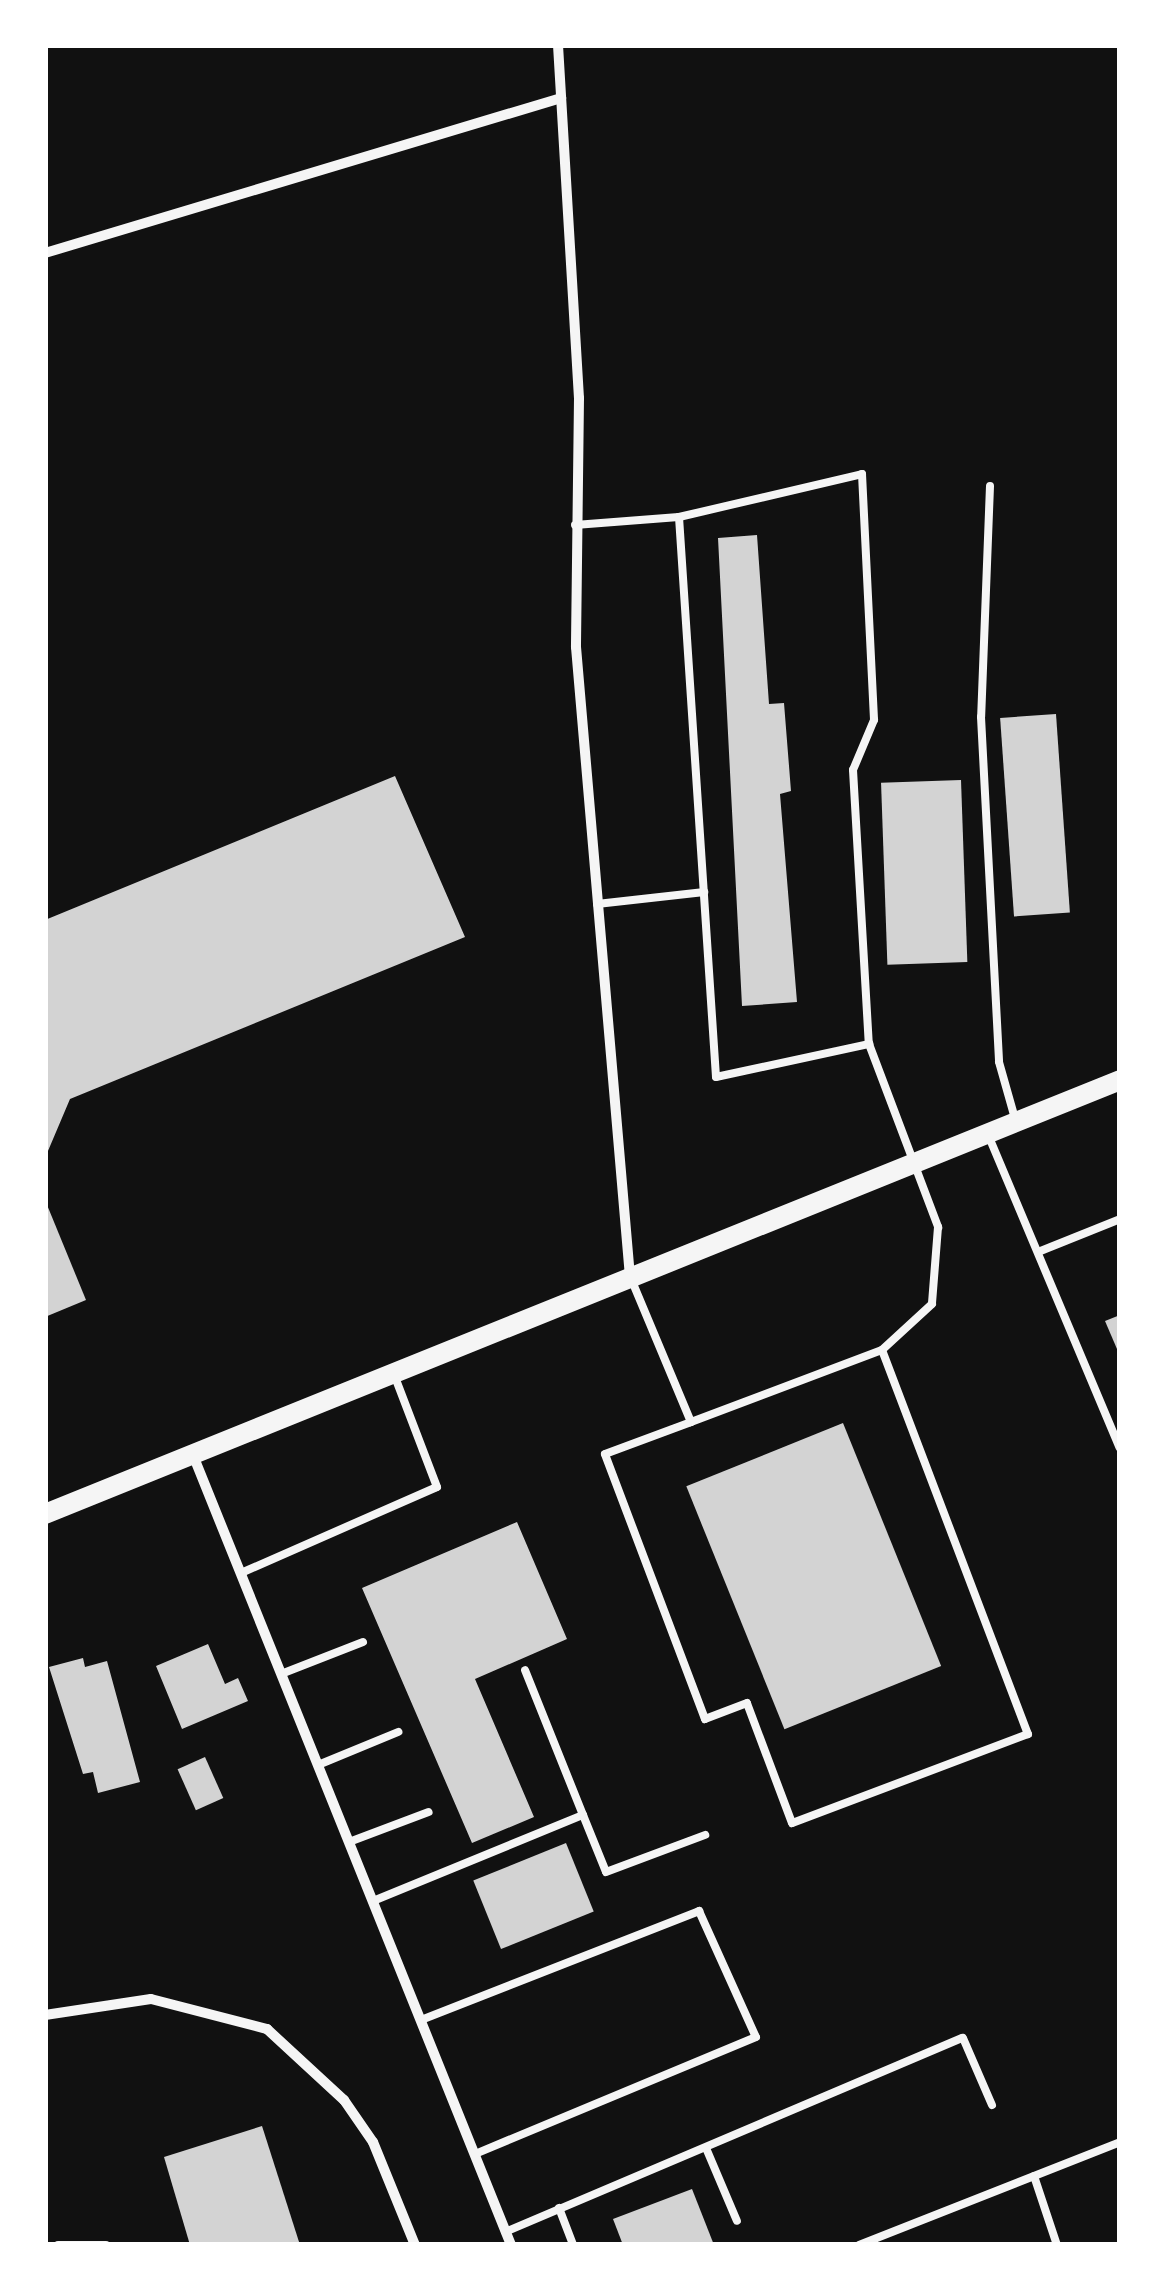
<!DOCTYPE html>
<html>
<head>
<meta charset="utf-8">
<style>
	body { margin:0 }
	#map { position:relative; width:1165px; height:2290px; overflow:hidden; background:#111; font-family:"Exo 2",sans-serif }
	div>[style] { position:absolute }
	[style*='--x'] { left:calc(var(--x)*1px); top:calc(var(--y)*1px); width:calc(var(--w)*1px); rotate:calc(var(--a)*1deg) }
	.building>* { inset:0; background:#d3d3d3; transform-origin:0 0 }
	.service>* { height:8px; margin:-4px; padding:0 4px; transform-origin:4px; border-radius:4px; background:#f5f5f5 }
	.minor>* { height:10px; margin:-5px; padding:0 5px; transform-origin:5px; border-radius:5px; background:#f5f5f5 }
	.secondary>* { height:20px; margin:-10px; padding:0 10px; transform-origin:10px; border-radius:10px; background:#f5f5f5 }
	span { translate:-50% -50%; white-space:nowrap; text-align:center; line-height:1.15; -webkit-text-stroke:10px #fff; paint-order:stroke }
	.frame { position:absolute; inset:0; border:48px solid #fff; pointer-events:none }
</style>
</head>
<body>
<div id="map">
	<div class="building">
		<div style="clip-path:polygon(757px 535px,769px 704px,784px 703px,791px 791px,780px 794px,797px 1002px,742px 1006px,718px 538px)"></div>
		<div style="left:1056px;top:714px;width:199px;height:56px;rotate:86deg"></div>
		<div style="clip-path:polygon(395px 776px,465px 937px,70px 1099px,45px 1158px,45px 920px)"></div>
		<div style="left:961px;top:780px;width:182px;height:80px;rotate:88deg"></div>
		<div style="clip-path:polygon(45px 1200px,86px 1300px,45px 1317px)"></div>
		<div style="clip-path:polygon(1120px 1315px,1120px 1356px,1105px 1321px)"></div>
		<div style="left:843px;top:1423px;width:262px;height:169px;rotate:68deg"></div>
		<div style="clip-path:polygon(517px 1522px,567px 1639px,475px 1679px,534px 1817px,472px 1843px,362px 1588px)"></div>
		<div style="clip-path:polygon(208px 1644px,225px 1684px,238px 1678px,248px 1701px,182px 1729px,156px 1666px)"></div>
		<div style="clip-path:polygon(83px 1658px,85px 1667px,107px 1661px,140px 1782px,98px 1793px,93px 1772px,83px 1774px,49px 1667px)"></div>
		<div style="left:205px;top:1757px;width:45px;height:30px;rotate:66deg"></div>
		<div style="left:566px;top:1843px;width:74px;height:100px;rotate:68deg"></div>
		<div style="clip-path:polygon(262px 2126px,300px 2245px,190px 2245px,164px 2157px)"></div>
		<div style="clip-path:polygon(692px 2189px,714px 2245px,623px 2245px,613px 2219px)"></div>
	</div>
	<div class="service">
		<div style="--x:990;--y:486;--w:231;--a:92.2"></div>
		<div style="--x:981;--y:717;--w:345;--a:87"></div>
		<div style="--x:999;--y:1062;--w:62;--a:74.2"></div>
		<div style="--x:679;--y:517;--w:561;--a:86.22"></div>
		<div style="--x:716;--y:1077;--w:157;--a:-12.2"></div>
		<div style="--x:575;--y:525;--w:104;--a:-4.4"></div>
		<div style="--x:679;--y:517;--w:188;--a:-13.2"></div>
		<div style="--x:862;--y:474;--w:246;--a:87.2"></div>
		<div style="--x:874;--y:720;--w:54;--a:112.8"></div>
		<div style="--x:853;--y:770;--w:274;--a:86.7"></div>
		<div style="--x:869;--y:1044;--w:196;--a:69.3"></div>
		<div style="--x:938;--y:1227;--w:77;--a:94.5"></div>
		<div style="--x:932;--y:1304;--w:68;--a:137.4"></div>
		<div style="--x:597;--y:904;--w:108;--a:-6.4"></div>
		<div style="--x:989;--y:1137;--w:337;--a:67.2"></div>
		<div style="--x:1038;--y:1252;--w:88;--a:-21.9"></div>
		<div style="--x:632;--y:1281;--w:153;--a:67.3"></div>
		<div style="--x:691;--y:1422;--w:204;--a:-20.7"></div>
		<div style="--x:882;--y:1350;--w:411;--a:69.2"></div>
		<div style="--x:1028;--y:1734;--w:252;--a:159.3"></div>
		<div style="--x:792;--y:1823;--w:128;--a:-110.6"></div>
		<div style="--x:747;--y:1703;--w:45;--a:159.1"></div>
		<div style="--x:705;--y:1719;--w:283;--a:-110.7"></div>
		<div style="--x:605;--y:1454;--w:92;--a:-20.4"></div>
		<div style="--x:241;--y:1573;--w:214;--a:-23.7"></div>
		<div style="--x:437;--y:1487;--w:118;--a:-110.9"></div>
		<div style="--x:281;--y:1674;--w:88;--a:-21.3"></div>
		<div style="--x:318;--y:1765;--w:87;--a:-22.4"></div>
		<div style="--x:583;--y:1815;--w:61;--a:68"></div>
		<div style="--x:606;--y:1872;--w:106;--a:-20.5"></div>
		<div style="--x:349;--y:1842;--w:85;--a:-20.6"></div>
		<div style="--x:373;--y:1901;--w:227;--a:-22.3"></div>
		<div style="--x:583;--y:1815;--w:156;--a:-111.8"></div>
		<div style="--x:421;--y:2020;--w:299;--a:-21.4"></div>
		<div style="--x:699;--y:1911;--w:138;--a:65.7"></div>
		<div style="--x:756;--y:2037;--w:304;--a:157.4"></div>
		<div style="--x:706;--y:2148;--w:79;--a:67"></div>
		<div style="--x:1034;--y:2176;--w:73;--a:71.6"></div>
		<div style="--x:559;--y:2208;--w:40;--a:69"></div>
		<div style="--x:505;--y:2232;--w:497;--a:-23"></div>
		<div style="--x:963;--y:2038;--w:73;--a:66.6"></div>
		<div style="--x:58;--y:2245;--w:48;--a:0"></div>
		<div style="--x:859;--y:2245;--w:281;--a:-21.5"></div>
	</div>
	<div class="minor">
		<div style="--x:558;--y:45;--w:354;--a:86.6"></div>
		<div style="--x:579;--y:398;--w:249;--a:90.7"></div>
		<div style="--x:576;--y:647;--w:632;--a:85.1"></div>
		<div style="--x:45;--y:253;--w:539;--a:-16.72"></div>
		<div style="--x:193;--y:1455;--w:852;--a:68.07"></div>
		<div style="--x:45;--y:2015;--w:107;--a:-8.6"></div>
		<div style="--x:151;--y:1999;--w:120;--a:14.5"></div>
		<div style="--x:267;--y:2029;--w:105;--a:42.7"></div>
		<div style="--x:344;--y:2100;--w:51;--a:55.4"></div>
		<div style="--x:373;--y:2142;--w:111;--a:67.8"></div>
	</div>
	<div class="secondary">
		<div style="--x:45;--y:1514;--w:1159;--a:-21.98"></div>
	</div>
	<div class="frame"></div>
</div>
</body>
</html>
